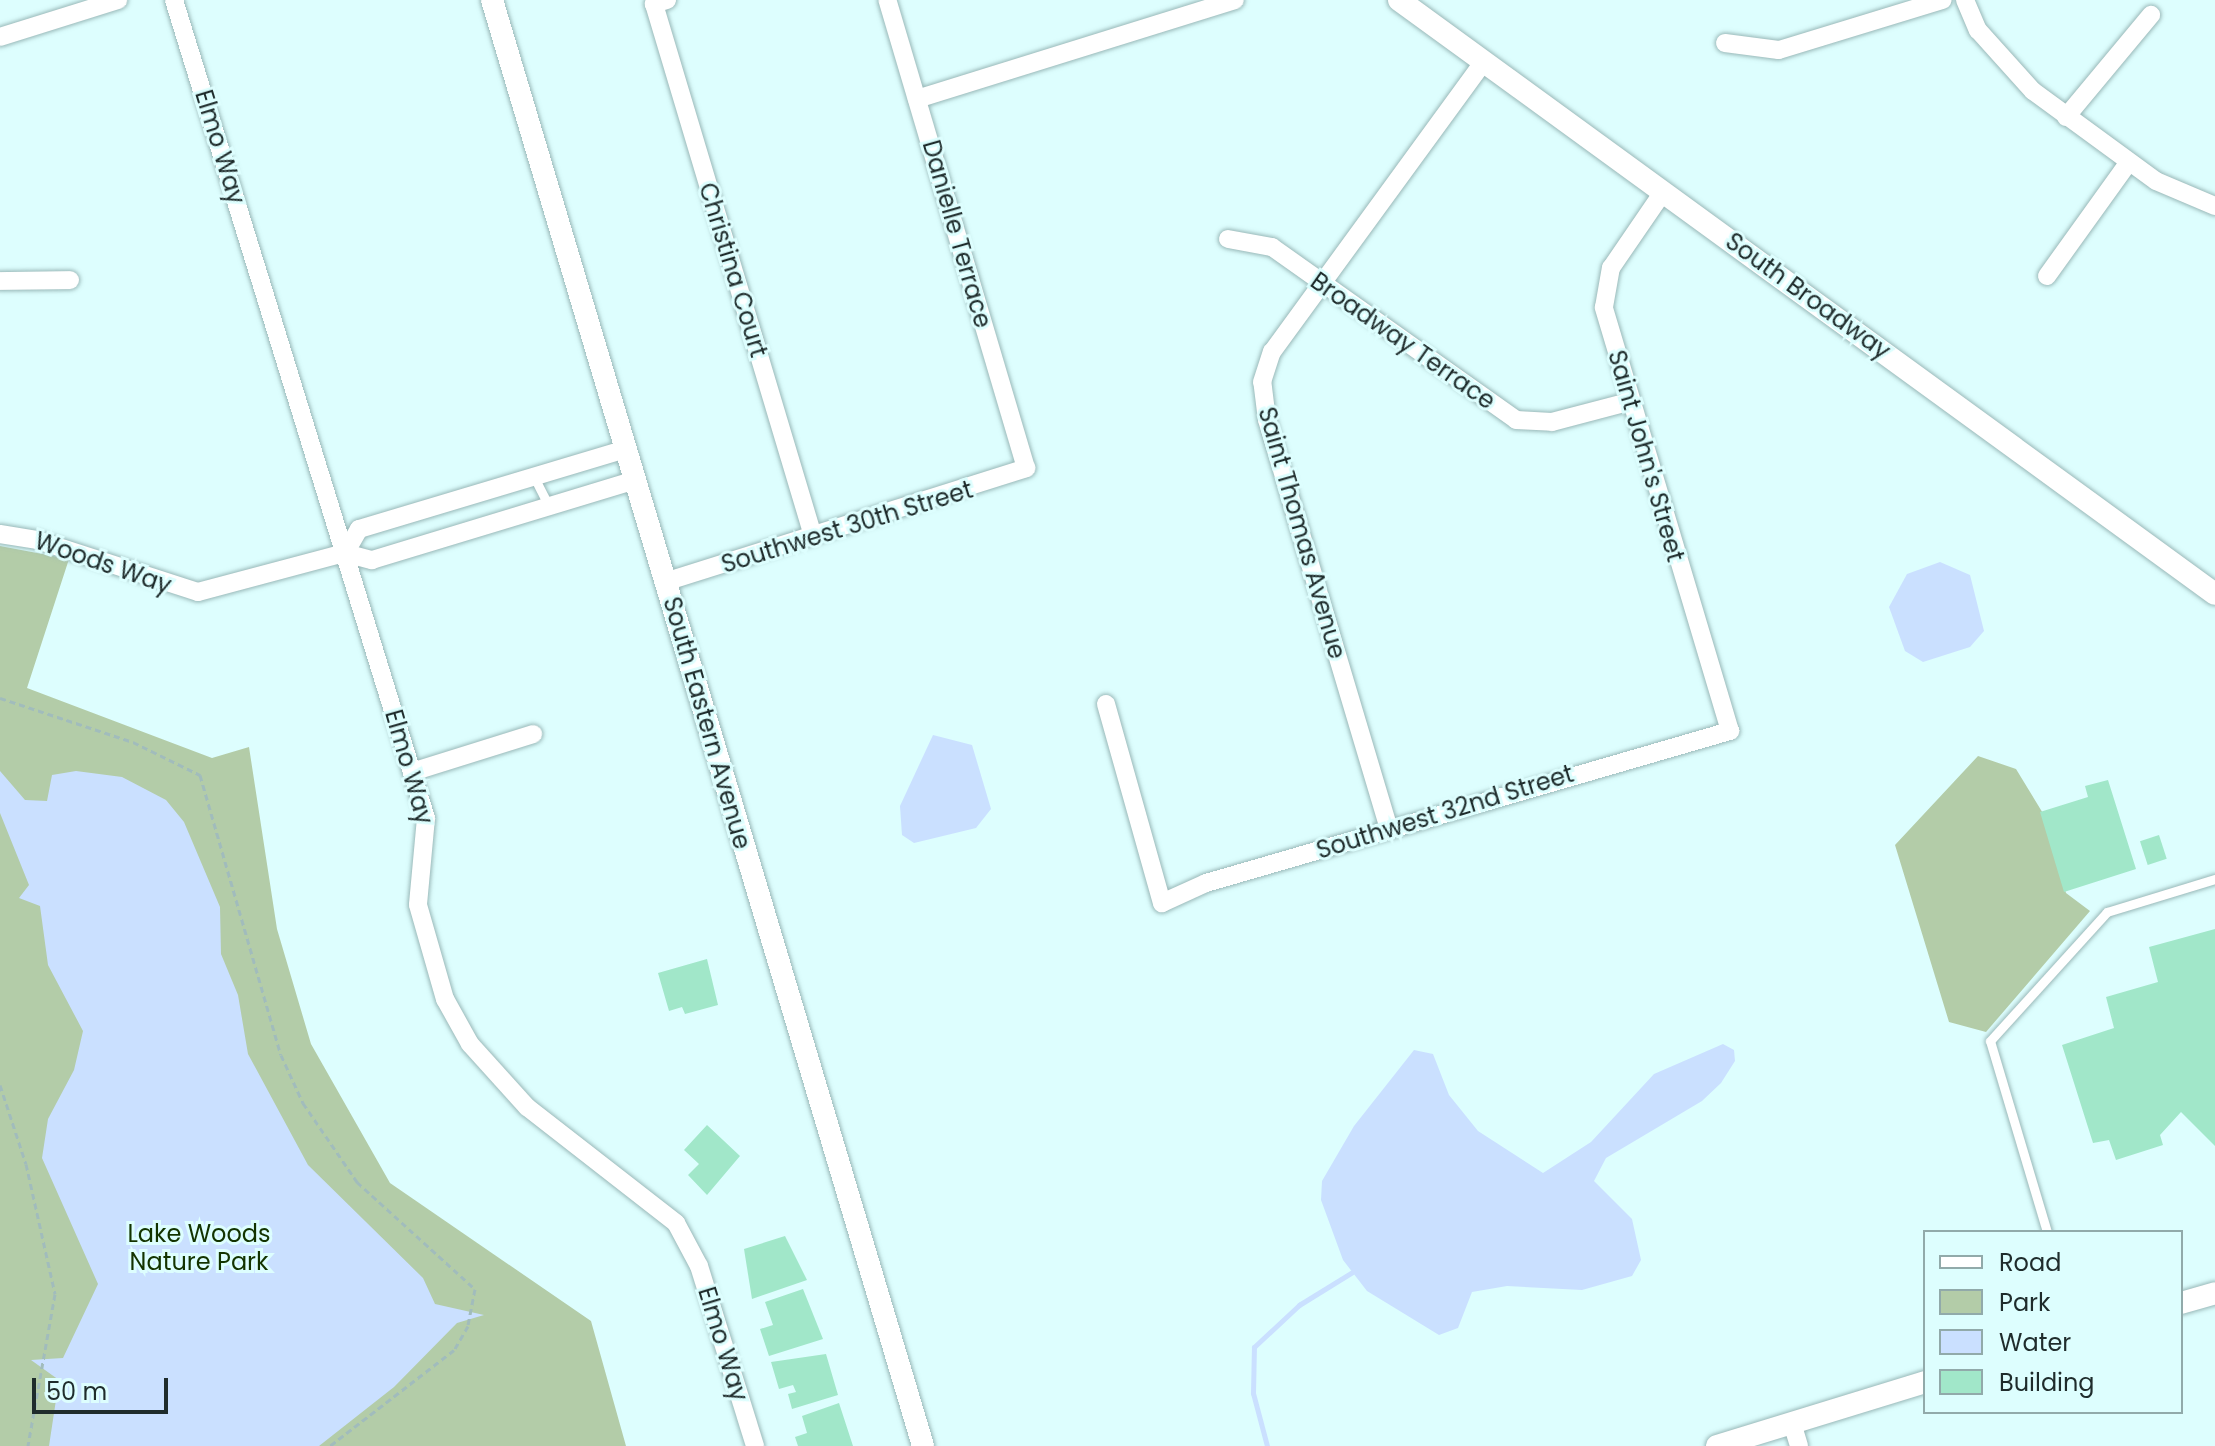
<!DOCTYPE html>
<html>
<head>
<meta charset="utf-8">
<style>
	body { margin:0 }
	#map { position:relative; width:2215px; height:1446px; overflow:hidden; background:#ddfefe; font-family:Poppins,sans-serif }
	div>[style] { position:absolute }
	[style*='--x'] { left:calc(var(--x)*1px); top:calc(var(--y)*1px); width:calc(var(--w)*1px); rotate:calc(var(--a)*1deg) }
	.green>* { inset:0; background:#b3cca8 }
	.water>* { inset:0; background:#cae0ff }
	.stream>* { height:5px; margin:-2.5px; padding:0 2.5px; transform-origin:2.5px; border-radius:2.5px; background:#cae0ff }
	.building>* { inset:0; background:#a1e7c9; transform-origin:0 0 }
	.path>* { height:3px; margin-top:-1.5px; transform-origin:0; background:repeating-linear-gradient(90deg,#a1bcbc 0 6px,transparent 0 10px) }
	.roads { filter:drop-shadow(0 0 2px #99b8b8) drop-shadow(0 0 2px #99b8b8) }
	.service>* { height:9px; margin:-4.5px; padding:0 4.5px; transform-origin:4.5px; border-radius:4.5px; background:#fff }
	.minor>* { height:18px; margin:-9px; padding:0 9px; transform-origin:9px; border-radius:9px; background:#fff }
	.tertiary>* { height:22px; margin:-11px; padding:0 11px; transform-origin:11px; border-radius:11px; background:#fff }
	span { translate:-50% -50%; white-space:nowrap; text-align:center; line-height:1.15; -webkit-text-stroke:6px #ddfefe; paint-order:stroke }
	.street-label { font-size:24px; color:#1f2c2c }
	.park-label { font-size:24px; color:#133300 }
	.legend { position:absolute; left:1923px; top:1230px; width:260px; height:184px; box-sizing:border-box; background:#ddfefe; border:2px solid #91aaaa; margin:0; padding:10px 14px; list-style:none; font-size:24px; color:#1f2c2c }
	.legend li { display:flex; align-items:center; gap:16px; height:40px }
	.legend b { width:40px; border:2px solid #91aaaa }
	.scale { position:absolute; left:32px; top:1378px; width:136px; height:36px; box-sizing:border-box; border:4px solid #1f2c2c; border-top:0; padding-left:10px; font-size:24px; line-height:28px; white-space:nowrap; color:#1f2c2c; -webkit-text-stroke:6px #ddfefe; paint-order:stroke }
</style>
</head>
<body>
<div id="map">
	<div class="green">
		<div style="clip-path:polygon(0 546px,69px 559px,27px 688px,212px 758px,249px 747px,277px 929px,311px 1044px,390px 1183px,591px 1321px,626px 1446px,0 1446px)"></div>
		<div style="clip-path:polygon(1978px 756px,2016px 769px,2044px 815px,2066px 893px,2090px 911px,1986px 1032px,1949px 1022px,1895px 845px)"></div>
	</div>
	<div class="water">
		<div style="clip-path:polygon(1940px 562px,1970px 575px,1984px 631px,1970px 647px,1923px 662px,1905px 651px,1889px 607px,1907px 574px)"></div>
		<div style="clip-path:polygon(933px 735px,972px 745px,991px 809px,976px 828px,914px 843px,902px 835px,900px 806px)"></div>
		<div style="clip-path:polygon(0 771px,25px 800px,47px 801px,52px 775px,76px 771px,122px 777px,166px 800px,184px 822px,220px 907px,221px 954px,238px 995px,248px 1054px,308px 1165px,423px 1278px,435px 1304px,484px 1315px,457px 1323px,394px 1387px,319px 1446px,49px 1446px,59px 1380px,31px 1360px,63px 1358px,98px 1284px,42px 1158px,48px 1119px,74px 1070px,83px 1031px,48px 965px,40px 906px,19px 898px,29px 885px,0 813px)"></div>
		<div style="clip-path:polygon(1723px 1044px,1734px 1050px,1735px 1061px,1721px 1083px,1702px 1101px,1606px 1158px,1594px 1181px,1632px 1219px,1641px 1260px,1632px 1276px,1582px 1290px,1507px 1286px,1472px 1292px,1458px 1328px,1439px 1335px,1367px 1291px,1343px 1260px,1321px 1200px,1322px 1181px,1354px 1126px,1414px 1050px,1433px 1054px,1449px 1095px,1478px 1131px,1543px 1173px,1591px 1142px,1654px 1074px)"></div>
	</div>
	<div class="stream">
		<div style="--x:1267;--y:1446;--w:55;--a:-104.8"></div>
		<div style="--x:1253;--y:1393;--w:46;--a:-88.8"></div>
		<div style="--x:1254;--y:1347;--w:62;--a:-43"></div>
		<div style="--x:1299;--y:1305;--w:65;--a:-31.7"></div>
	</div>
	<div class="building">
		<div style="clip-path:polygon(2108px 780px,2136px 869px,2064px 892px,2040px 812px,2088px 797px,2085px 786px)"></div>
		<div style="left:2159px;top:835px;width:25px;height:20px;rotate:72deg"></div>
		<div style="clip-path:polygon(2215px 929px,2215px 1146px,2181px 1112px,2160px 1135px,2163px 1145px,2116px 1160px,2109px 1140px,2093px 1143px,2062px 1045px,2114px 1028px,2106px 997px,2158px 982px,2149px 947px)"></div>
		<div style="clip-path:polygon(707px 959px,718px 1005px,685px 1014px,682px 1007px,669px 1011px,658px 973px)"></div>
		<div style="clip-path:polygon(707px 1125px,740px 1156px,707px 1195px,688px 1175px,699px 1164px,684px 1150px)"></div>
		<div style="clip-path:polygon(785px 1236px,807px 1280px,752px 1299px,744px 1249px)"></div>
		<div style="clip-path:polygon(803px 1289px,823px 1339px,769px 1356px,760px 1329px,773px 1325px,765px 1302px)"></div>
		<div style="clip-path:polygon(826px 1354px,838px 1395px,792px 1409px,788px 1394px,796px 1392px,793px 1385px,779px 1389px,771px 1362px)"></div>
		<div style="clip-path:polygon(839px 1403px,853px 1446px,798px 1446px,795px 1437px,807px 1433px,802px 1416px)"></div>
	</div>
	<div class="path">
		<div style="--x:0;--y:698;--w:140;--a:18.3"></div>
		<div style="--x:133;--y:742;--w:75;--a:26.2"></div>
		<div style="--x:200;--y:775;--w:291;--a:73.9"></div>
		<div style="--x:281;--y:1055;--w:53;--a:65.4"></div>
		<div style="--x:303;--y:1103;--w:96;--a:55.6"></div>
		<div style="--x:357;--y:1182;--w:159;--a:42.2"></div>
		<div style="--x:475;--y:1289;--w:38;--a:101"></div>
		<div style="--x:468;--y:1326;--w:28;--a:120"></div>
		<div style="--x:454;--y:1350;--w:157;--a:142.3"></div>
		<div style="--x:0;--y:1085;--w:83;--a:71.8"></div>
		<div style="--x:26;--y:1164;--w:133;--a:77.4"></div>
		<div style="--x:55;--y:1294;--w:154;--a:100.1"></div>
	</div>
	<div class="roads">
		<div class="service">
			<div style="--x:534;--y:477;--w:33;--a:63"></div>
			<div style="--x:2047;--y:1232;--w:199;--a:-106.6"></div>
			<div style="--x:1990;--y:1041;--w:174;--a:-47.8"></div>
			<div style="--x:2107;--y:912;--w:113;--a:-17"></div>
		</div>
		<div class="minor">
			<div style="--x:174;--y:0;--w:856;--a:72.88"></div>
			<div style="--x:426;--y:818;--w:87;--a:95.3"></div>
			<div style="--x:418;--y:905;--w:98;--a:74"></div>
			<div style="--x:445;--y:999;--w:51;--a:60.9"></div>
			<div style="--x:470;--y:1044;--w:85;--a:47.9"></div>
			<div style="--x:527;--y:1107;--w:189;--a:37.9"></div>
			<div style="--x:676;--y:1223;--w:49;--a:61.9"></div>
			<div style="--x:699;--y:1266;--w:189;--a:72.7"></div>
			<div style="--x:667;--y:0;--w:14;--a:163"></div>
			<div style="--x:654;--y:4;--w:555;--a:73.36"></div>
			<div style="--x:1965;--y:0;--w:33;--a:67"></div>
			<div style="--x:1978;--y:30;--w:82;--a:48"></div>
			<div style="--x:2033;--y:91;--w:152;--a:36.2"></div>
			<div style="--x:2156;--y:181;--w:64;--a:23"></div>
			<div style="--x:0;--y:37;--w:124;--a:-17.4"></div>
			<div style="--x:1725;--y:43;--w:54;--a:7.4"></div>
			<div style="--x:1779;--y:50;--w:171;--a:-17"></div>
			<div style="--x:917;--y:99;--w:333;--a:-17.3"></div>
			<div style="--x:2066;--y:117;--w:133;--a:-50.2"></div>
			<div style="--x:1228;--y:239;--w:45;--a:10.3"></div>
			<div style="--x:1272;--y:247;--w:299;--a:35.3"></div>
			<div style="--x:1516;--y:420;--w:36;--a:3"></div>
			<div style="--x:1552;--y:422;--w:79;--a:-14.7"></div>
			<div style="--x:2047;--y:276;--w:140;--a:-54.3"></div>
			<div style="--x:0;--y:281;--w:70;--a:-0.8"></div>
			<div style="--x:626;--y:449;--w:279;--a:163.3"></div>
			<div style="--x:359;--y:529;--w:28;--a:120"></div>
			<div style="--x:345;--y:553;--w:28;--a:15"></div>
			<div style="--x:372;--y:560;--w:275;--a:-16.9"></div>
			<div style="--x:0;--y:534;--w:37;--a:9"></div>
			<div style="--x:37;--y:540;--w:169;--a:17.9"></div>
			<div style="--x:198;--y:592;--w:152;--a:-14.9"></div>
			<div style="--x:665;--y:582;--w:379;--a:-17.5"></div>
			<div style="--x:1026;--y:468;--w:488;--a:-106.5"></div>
			<div style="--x:1106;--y:704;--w:207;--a:74.3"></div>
			<div style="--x:1162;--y:903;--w:48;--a:-24.4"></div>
			<div style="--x:1206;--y:883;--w:546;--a:-16.18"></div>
			<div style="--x:1730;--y:731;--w:442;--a:-106.6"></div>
			<div style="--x:1604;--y:307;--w:40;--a:-80"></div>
			<div style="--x:1611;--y:268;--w:92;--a:-55.6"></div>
			<div style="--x:412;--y:772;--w:127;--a:-17.4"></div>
			<div style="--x:1389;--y:829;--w:427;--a:-106.6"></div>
			<div style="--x:1267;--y:420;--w:38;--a:-97"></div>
			<div style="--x:1262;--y:382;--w:32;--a:-72"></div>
			<div style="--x:1272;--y:352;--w:360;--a:-53.9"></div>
			<div style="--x:1792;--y:1423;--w:24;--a:73"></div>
		</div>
		<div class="tertiary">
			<div style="--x:492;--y:0;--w:1509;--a:73.4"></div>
			<div style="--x:1399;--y:0;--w:1009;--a:36.05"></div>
			<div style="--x:2181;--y:1303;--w:35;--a:-16"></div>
			<div style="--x:1717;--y:1446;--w:218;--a:-17.1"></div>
		</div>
	</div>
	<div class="street-label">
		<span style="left:220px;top:147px;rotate:73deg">Elmo Way</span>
		<span style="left:957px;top:234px;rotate:74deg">Danielle Terrace</span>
		<span style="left:733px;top:270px;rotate:73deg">Christina Court</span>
		<span style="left:1808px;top:296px;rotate:36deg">South Broadway</span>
		<span style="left:1403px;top:341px;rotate:35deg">Broadway Terrace</span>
		<span style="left:1646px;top:456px;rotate:74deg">Saint John's Street</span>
		<span style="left:847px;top:527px;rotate:-17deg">Southwest 30th Street</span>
		<span style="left:1302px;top:533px;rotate:74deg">Saint Thomas Avenue</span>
		<span style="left:103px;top:563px;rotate:19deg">Woods Way</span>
		<span style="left:707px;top:723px;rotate:74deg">South Eastern Avenue</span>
		<span style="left:409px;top:767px;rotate:74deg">Elmo Way</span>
		<span style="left:1445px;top:812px;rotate:-17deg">Southwest 32nd Street</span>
		<span style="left:723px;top:1344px;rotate:73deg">Elmo Way</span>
	</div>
	<div class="park-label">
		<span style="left:199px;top:1248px">Lake Woods<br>Nature Park</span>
	</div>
	<ul class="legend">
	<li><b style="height:10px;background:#fff"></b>Road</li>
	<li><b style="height:22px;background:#b3cca8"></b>Park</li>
	<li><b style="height:22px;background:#cae0ff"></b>Water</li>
	<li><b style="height:22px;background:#a1e7c9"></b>Building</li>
	</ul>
	<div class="scale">50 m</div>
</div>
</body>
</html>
